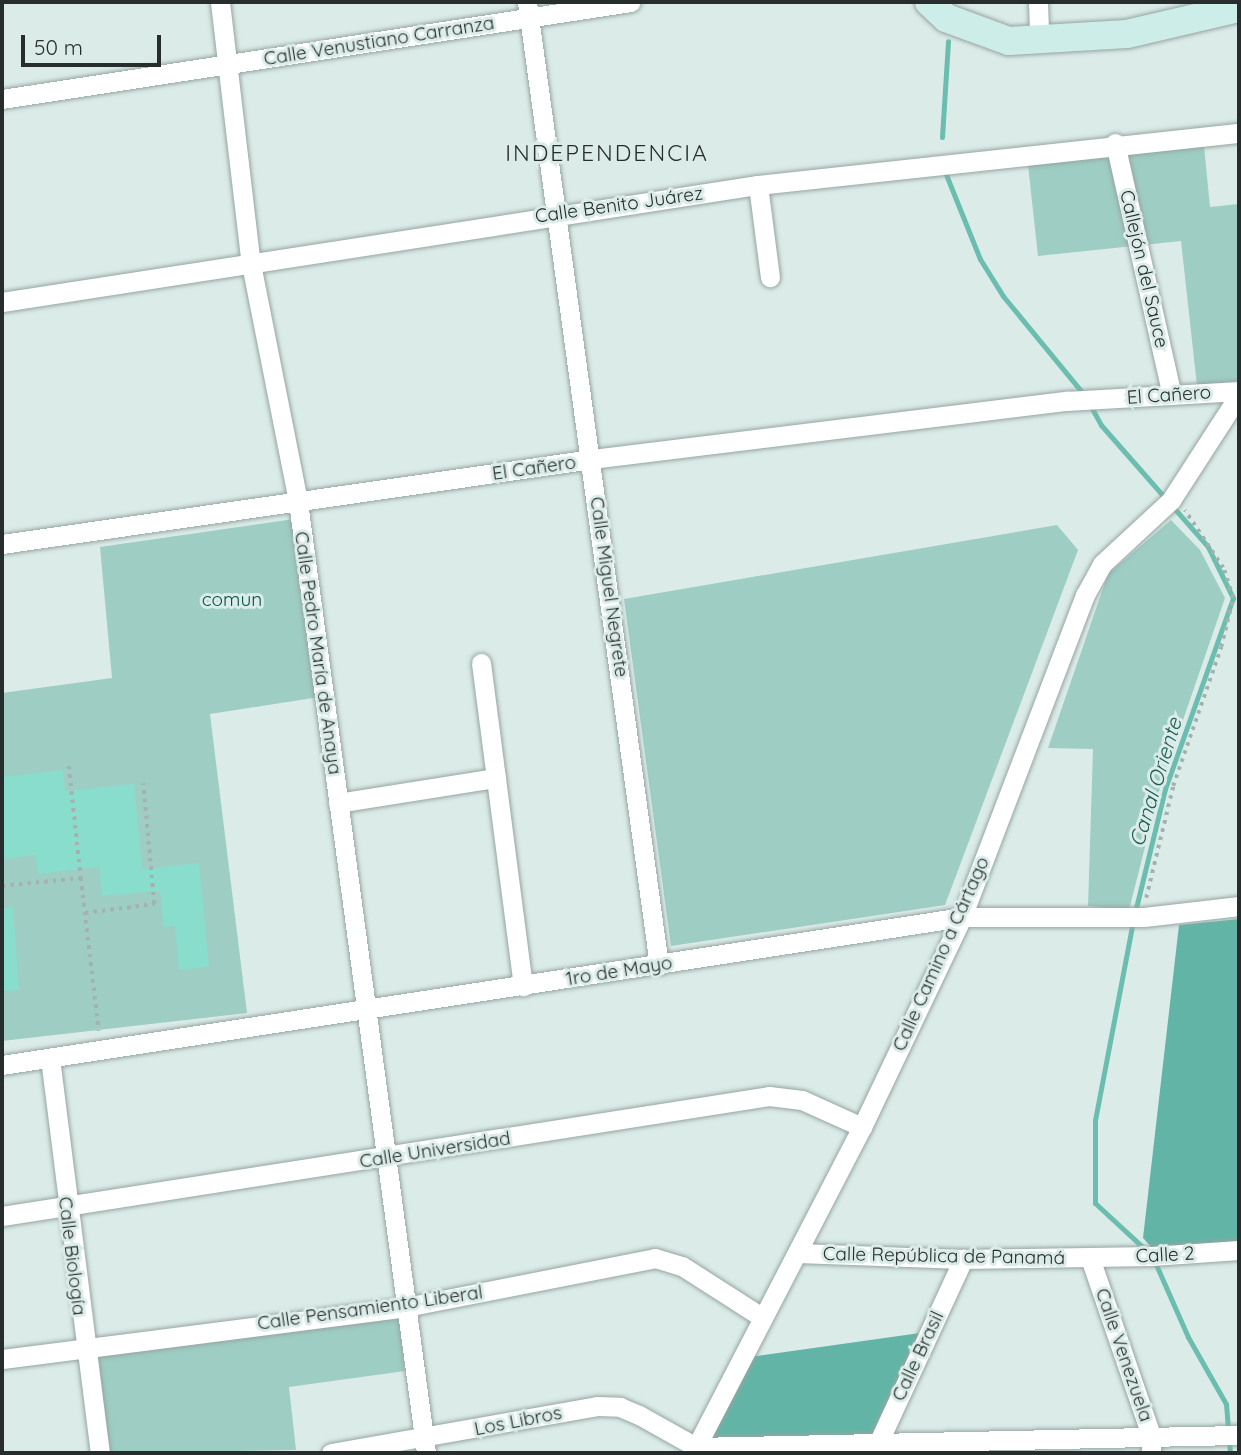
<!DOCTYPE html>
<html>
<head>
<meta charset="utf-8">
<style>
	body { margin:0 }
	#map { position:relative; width:1241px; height:1455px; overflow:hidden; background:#dbece8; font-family:Quicksand,sans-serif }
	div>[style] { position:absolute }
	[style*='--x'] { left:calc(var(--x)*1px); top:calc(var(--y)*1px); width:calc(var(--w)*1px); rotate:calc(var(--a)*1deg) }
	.green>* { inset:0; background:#9ecdc3 }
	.forest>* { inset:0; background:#62b5a6 }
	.stream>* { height:5px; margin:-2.5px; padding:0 2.5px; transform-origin:2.5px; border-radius:2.5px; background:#6bbeaf }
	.building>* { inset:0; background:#89ddcd }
	.path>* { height:3.5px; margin-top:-1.75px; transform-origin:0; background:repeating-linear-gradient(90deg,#a4b2af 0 3.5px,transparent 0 8.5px) }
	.roads { filter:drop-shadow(0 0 2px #96a5a2) drop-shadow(0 0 2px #96a5a2) }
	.street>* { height:19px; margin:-9.5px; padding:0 9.5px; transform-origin:9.5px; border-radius:9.5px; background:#fff }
	.secondary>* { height:28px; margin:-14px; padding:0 14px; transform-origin:14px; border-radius:14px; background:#cdeee8 }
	span { translate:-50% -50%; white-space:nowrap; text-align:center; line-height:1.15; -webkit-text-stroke:6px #dbece8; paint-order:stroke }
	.street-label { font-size:19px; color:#272d2c }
	.park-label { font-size:19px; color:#055247 }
	.water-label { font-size:21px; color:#1a5e53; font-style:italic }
	.quarter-label { font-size:23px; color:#272d2c; letter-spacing:2px }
	.frame { position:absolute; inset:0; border:4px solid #272d2c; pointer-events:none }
	.scale { position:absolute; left:21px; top:35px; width:140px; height:32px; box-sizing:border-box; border:4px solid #272d2c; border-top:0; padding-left:9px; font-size:21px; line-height:24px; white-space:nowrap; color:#272d2c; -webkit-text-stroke:5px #dbece8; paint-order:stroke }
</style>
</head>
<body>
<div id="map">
	<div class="green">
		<div style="clip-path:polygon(1204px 146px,1210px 207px,1239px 204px,1239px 381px,1197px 386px,1181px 241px,1038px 256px,1028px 165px)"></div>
		<div style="clip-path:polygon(294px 519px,319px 697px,210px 714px,247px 1013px,2px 1041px,2px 693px,112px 678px,100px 547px)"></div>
		<div style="clip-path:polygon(1171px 520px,1200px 550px,1225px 598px,1161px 784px,1129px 910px,1088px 906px,1093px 749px,1048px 748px,1108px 574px)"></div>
		<div style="clip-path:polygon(1057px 525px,1078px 550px,945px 905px,671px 946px,624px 599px)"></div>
		<div style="clip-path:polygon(399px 1317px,405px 1371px,289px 1387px,296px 1450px,111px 1453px,91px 1354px)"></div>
	</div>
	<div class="forest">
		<div style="clip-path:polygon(1239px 919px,1239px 1258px,1168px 1265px,1143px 1238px,1179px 925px)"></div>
		<div style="clip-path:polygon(920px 1333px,874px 1437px,706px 1441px,750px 1357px)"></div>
	</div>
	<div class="stream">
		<div style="--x:942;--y:137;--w:96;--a:-86.4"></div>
		<div style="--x:945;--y:172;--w:94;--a:68.1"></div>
		<div style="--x:980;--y:259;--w:44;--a:58.1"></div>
		<div style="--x:1003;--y:296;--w:129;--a:50.6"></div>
		<div style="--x:1090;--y:405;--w:23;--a:61"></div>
		<div style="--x:1101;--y:425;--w:162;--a:48.7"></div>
		<div style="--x:1208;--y:547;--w:57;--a:63.9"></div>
		<div style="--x:1233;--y:598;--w:203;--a:109.6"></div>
		<div style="--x:1165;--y:789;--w:127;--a:103.7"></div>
		<div style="--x:1133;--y:921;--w:203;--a:100.8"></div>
		<div style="--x:1095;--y:1120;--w:83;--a:90"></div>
		<div style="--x:1095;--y:1203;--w:69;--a:42.7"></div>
		<div style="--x:1154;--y:1260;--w:84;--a:66.2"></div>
		<div style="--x:1188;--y:1337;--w:77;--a:60.4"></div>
		<div style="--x:1226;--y:1404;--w:49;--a:85.3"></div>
	</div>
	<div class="building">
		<div style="clip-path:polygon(63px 770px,65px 791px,134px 784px,142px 869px,199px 863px,209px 967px,179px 970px,175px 926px,164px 927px,160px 891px,102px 896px,99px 867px,38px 874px,35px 855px,2px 859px,2px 777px)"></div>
		<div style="clip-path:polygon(13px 907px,19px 990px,2px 991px,2px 908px)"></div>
	</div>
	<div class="path">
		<div style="--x:69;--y:766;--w:113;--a:83.9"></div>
		<div style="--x:2;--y:886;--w:79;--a:-5.8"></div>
		<div style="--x:81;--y:878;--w:154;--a:83.3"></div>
		<div style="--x:1146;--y:898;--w:115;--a:-76.4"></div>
		<div style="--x:1173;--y:786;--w:147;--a:-70.9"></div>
		<div style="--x:1221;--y:647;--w:50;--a:-76.2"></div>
		<div style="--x:1233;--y:598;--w:32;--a:-108"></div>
		<div style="--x:1223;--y:568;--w:69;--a:-123.7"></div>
		<div style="--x:85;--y:913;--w:70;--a:-7.4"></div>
		<div style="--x:154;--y:904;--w:121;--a:-95.2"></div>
	</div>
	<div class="roads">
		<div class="street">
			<div style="--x:220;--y:2;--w:264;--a:83.3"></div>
			<div style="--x:251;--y:264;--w:243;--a:78.8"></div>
			<div style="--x:298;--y:502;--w:960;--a:82.33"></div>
			<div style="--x:527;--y:2;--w:972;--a:82.2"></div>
			<div style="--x:1038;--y:2;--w:37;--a:88"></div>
			<div style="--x:2;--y:99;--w:636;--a:-8.77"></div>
			<div style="--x:1115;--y:143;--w:258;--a:77.3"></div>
			<div style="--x:758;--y:185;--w:93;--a:82.6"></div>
			<div style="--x:2;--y:302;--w:765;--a:-8.8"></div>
			<div style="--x:758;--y:185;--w:484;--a:-6.2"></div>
			<div style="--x:2;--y:544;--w:596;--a:-8.2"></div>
			<div style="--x:592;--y:459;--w:479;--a:-7"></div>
			<div style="--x:1067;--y:401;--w:172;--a:-3.3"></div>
			<div style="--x:481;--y:663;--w:326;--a:82.6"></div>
			<div style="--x:338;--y:803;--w:160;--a:-9"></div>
			<div style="--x:50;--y:1058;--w:398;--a:82.8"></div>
			<div style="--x:2;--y:1065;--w:971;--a:-8.76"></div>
			<div style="--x:962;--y:917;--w:182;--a:0"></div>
			<div style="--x:1144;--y:917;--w:96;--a:-6.6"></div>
			<div style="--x:2;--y:1216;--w:776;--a:-8.89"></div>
			<div style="--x:769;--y:1096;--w:33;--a:7"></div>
			<div style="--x:802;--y:1100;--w:66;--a:24.2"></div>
			<div style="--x:797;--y:1253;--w:166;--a:2.1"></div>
			<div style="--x:963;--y:1259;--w:189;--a:-0.9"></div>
			<div style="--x:1152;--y:1256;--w:87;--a:-3.9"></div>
			<div style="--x:1090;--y:1258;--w:187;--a:71"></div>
			<div style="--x:1151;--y:1435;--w:18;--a:90"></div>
			<div style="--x:2;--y:1359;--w:407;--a:-7.3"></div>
			<div style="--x:406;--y:1307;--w:254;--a:-11.1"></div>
			<div style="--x:655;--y:1258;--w:28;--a:17"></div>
			<div style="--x:682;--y:1266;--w:96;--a:32.7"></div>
			<div style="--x:874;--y:1452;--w:213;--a:-65.2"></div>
			<div style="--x:331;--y:1453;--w:270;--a:-10"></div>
			<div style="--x:597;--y:1406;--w:23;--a:2"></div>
			<div style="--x:620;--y:1407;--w:21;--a:23"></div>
			<div style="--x:639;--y:1415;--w:65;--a:29.3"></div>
			<div style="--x:696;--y:1447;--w:543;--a:-1.27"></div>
			<div style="--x:693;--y:1453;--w:367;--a:-62.6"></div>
			<div style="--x:862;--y:1127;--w:233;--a:-64.5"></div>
			<div style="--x:962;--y:917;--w:345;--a:-69.1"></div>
			<div style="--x:1085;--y:595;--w:35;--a:-61"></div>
			<div style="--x:1102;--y:564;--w:94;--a:-42.8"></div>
			<div style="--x:1171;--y:500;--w:125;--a:-57.1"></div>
		</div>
		<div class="secondary">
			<div style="--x:929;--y:2;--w:23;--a:43"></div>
			<div style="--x:946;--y:18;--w:67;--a:20.1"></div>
			<div style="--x:1009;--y:41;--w:118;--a:-3.4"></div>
			<div style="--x:1127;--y:34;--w:115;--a:-13.1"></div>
		</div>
	</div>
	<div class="street-label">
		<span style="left:379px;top:41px;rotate:-9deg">Calle Venustiano Carranza</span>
		<span style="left:619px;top:205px;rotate:-8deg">Calle Benito Juárez</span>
		<span style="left:1144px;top:269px;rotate:77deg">Callejón del Sauce</span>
		<span style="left:1169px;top:395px;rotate:-4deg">El Cañero</span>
		<span style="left:534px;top:468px;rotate:-8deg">El Cañero</span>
		<span style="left:609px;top:587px;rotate:82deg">Calle Miguel Negrete</span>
		<span style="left:318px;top:653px;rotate:82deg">Calle Pedro María de Anaya</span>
		<span style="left:941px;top:954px;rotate:-66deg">Calle Camino a Cártago</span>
		<span style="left:619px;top:971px;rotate:-9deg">1ro de Mayo</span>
		<span style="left:435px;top:1150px;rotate:-9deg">Calle Universidad</span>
		<span style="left:1165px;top:1255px;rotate:-3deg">Calle 2</span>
		<span style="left:72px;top:1256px;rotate:83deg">Calle Biología</span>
		<span style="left:944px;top:1256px;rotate:1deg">Calle República de Panamá</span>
		<span style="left:370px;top:1308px;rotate:-8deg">Calle Pensamiento Liberal</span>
		<span style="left:1124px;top:1355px;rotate:71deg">Calle Venezuela</span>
		<span style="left:918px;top:1356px;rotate:-65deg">Calle Brasil</span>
		<span style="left:518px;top:1421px;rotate:-11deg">Los Libros</span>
	</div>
	<div class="park-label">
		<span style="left:232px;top:600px">comun</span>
	</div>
	<div class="water-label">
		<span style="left:1155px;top:782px;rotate:-73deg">Canal Oriente</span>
	</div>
	<div class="quarter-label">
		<span style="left:607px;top:153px">INDEPENDENCIA</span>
	</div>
	<div class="frame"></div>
	<div class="scale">50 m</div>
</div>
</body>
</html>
